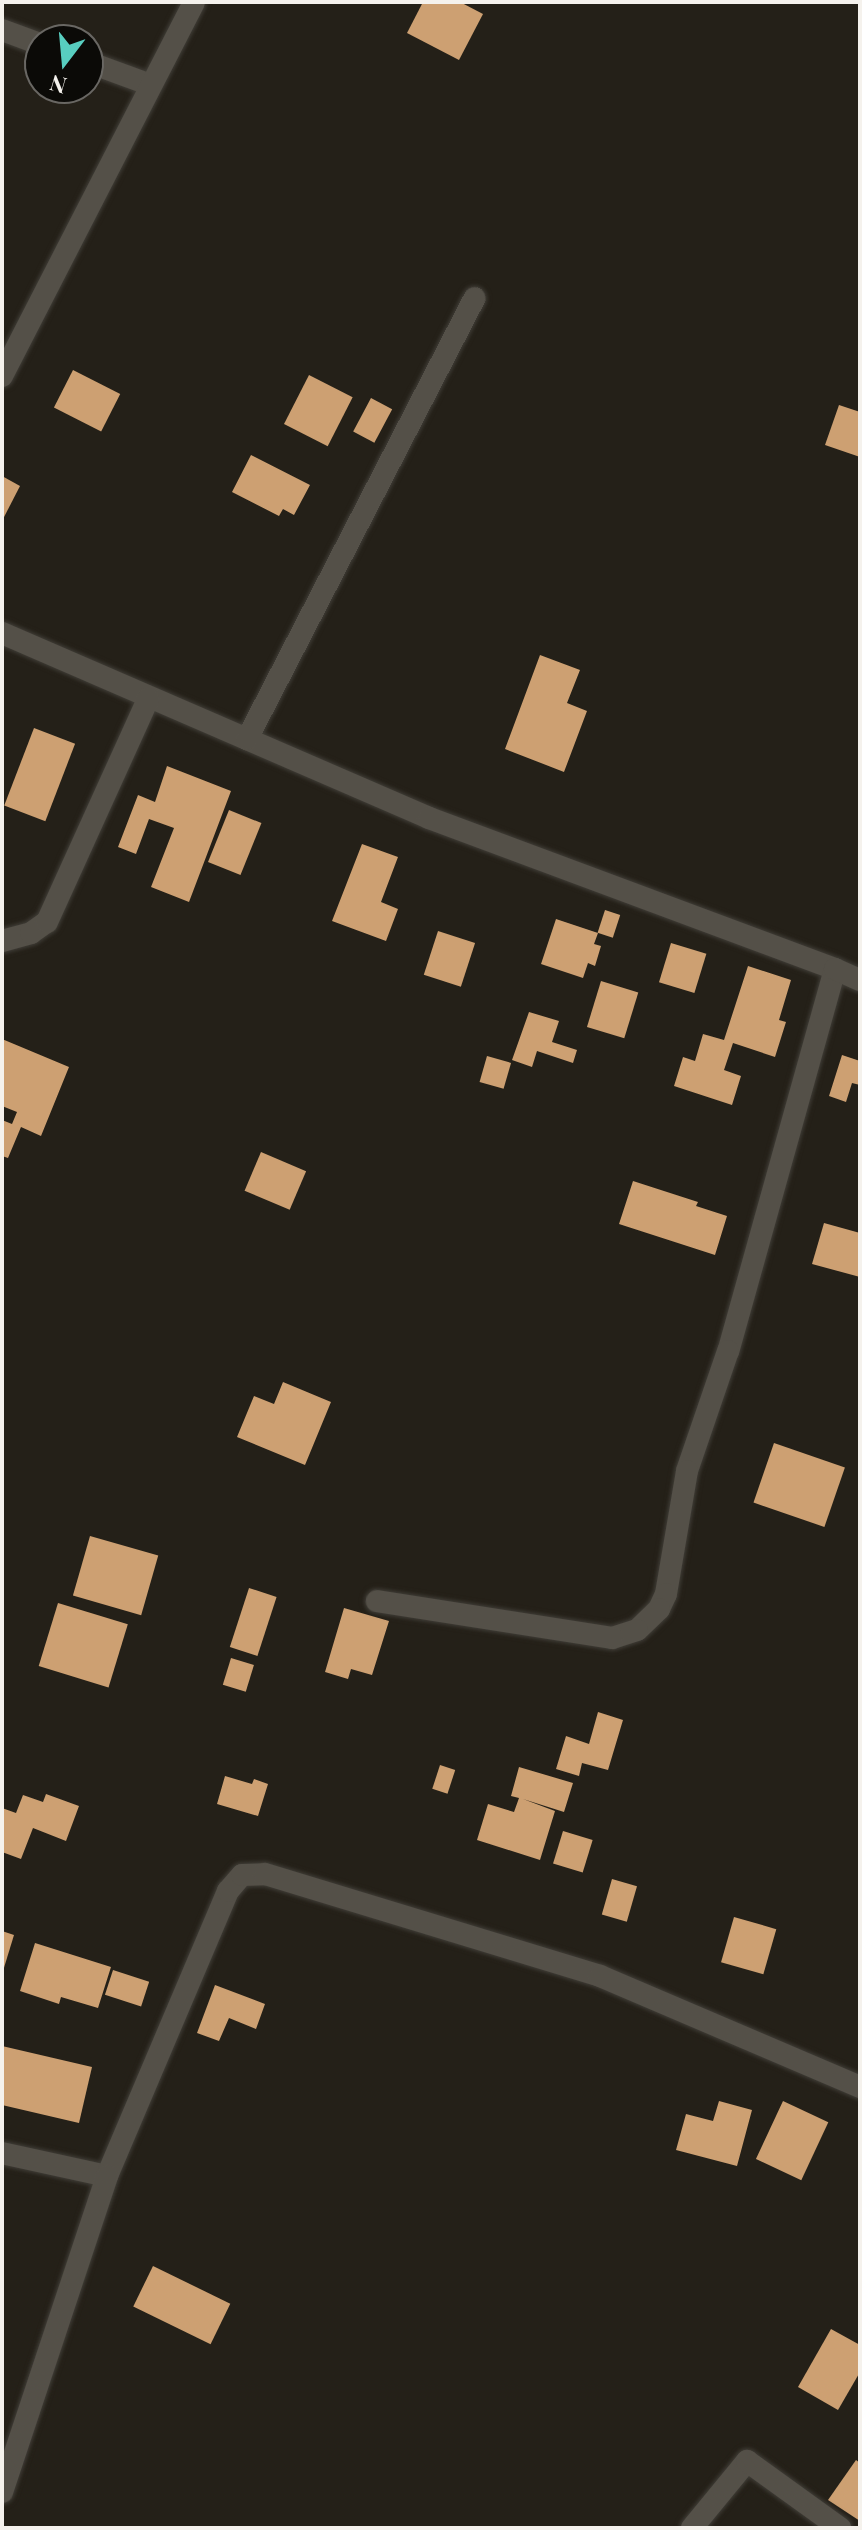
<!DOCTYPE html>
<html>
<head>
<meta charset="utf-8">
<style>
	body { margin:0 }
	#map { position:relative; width:862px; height:2530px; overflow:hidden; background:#242018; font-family:"Playfair Display",serif }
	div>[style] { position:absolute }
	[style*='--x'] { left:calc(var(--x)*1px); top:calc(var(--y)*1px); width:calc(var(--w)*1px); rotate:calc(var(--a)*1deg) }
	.building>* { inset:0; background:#cda072; transform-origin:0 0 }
	.roads { filter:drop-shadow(0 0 2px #403d37) drop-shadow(0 0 2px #403d37) }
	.minor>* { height:22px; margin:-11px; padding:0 11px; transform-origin:11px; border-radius:11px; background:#545048 }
	.tertiary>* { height:22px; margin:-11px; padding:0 11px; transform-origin:11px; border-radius:11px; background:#545048 }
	span { translate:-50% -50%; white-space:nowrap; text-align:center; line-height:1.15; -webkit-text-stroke:8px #0b0a07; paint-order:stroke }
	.frame { position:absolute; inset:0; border:4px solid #f5f2ed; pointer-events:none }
	.north { position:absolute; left:24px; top:24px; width:80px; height:80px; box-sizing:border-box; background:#0b0a07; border:2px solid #696763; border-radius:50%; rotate:196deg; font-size:22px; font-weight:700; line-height:32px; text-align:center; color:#f5f2ed }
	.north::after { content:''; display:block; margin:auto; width:28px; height:36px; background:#58cec0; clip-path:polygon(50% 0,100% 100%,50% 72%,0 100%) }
</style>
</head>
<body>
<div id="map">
	<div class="building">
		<div style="clip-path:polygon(423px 2px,460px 2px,483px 14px,459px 60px,407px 33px)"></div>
		<div style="left:73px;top:370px;width:53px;height:42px;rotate:27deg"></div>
		<div style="left:309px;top:375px;width:49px;height:55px;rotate:27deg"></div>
		<div style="left:371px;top:398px;width:24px;height:38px;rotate:28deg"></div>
		<div style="clip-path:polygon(839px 405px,860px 412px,860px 457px,825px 445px)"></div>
		<div style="clip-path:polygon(251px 455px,310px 485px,294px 515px,283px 509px,279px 516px,232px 492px)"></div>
		<div style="clip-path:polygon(2px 476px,20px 486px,2px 521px)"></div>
		<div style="clip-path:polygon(540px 655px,580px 670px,567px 703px,587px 711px,564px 772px,505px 749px)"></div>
		<div style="left:34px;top:728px;width:44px;height:83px;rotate:21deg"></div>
		<div style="clip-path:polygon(167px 766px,231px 791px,189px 902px,151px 887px,174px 828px,149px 819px,136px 854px,118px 847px,138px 795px,155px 802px)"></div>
		<div style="left:229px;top:810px;width:35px;height:56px;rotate:22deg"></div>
		<div style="clip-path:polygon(362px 844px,398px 857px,381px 902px,398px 909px,386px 941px,332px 921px)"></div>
		<div style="left:605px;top:910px;width:16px;height:24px;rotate:18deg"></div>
		<div style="clip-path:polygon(556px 919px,598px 933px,594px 944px,601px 946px,595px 966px,588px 963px,583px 978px,541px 964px)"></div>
		<div style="left:438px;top:931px;width:39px;height:46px;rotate:18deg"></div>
		<div style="left:671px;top:943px;width:37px;height:41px;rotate:17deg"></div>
		<div style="clip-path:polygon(748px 966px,791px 980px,779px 1020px,786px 1022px,775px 1057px,733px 1043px,724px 1070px,741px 1076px,732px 1105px,674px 1086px,683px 1057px,695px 1061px,703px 1034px,724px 1040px)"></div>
		<div style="left:601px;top:981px;width:39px;height:48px;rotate:17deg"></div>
		<div style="clip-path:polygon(529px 1012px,559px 1021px,552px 1042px,577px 1050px,573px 1063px,537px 1051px,532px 1067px,512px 1060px)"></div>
		<div style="clip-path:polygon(2px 1039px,69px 1067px,41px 1136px,21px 1127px,8px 1158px,2px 1156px,2px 1120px,12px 1124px,17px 1112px,2px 1106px)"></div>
		<div style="clip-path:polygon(842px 1055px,860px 1061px,860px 1085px,852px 1083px,846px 1102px,829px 1096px)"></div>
		<div style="left:487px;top:1056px;width:25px;height:27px;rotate:16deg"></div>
		<div style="left:261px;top:1152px;width:49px;height:42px;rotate:23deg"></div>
		<div style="clip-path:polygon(633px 1181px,698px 1202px,696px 1206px,727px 1216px,715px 1255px,619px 1224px)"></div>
		<div style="clip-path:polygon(824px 1223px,860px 1233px,860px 1277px,812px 1264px)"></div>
		<div style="clip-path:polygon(283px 1382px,331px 1402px,305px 1465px,237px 1437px,254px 1396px,274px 1404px)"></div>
		<div style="left:774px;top:1443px;width:75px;height:63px;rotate:19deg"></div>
		<div style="left:90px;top:1536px;width:71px;height:62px;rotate:16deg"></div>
		<div style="left:249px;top:1588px;width:29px;height:62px;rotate:18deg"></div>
		<div style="left:58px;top:1603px;width:73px;height:66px;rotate:17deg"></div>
		<div style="clip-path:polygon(344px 1608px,389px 1621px,372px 1675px,351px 1669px,348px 1679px,325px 1672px)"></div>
		<div style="left:231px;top:1658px;width:24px;height:28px;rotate:17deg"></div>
		<div style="clip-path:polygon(598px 1712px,623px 1720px,608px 1770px,582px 1763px,579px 1776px,556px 1769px,566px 1736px,589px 1744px)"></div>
		<div style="left:440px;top:1765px;width:16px;height:25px;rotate:18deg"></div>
		<div style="clip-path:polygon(519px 1767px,573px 1783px,564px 1812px,523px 1799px,555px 1811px,540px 1860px,477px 1840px,488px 1804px,514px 1812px,519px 1798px,511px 1796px)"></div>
		<div style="clip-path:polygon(225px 1776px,252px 1784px,254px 1779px,268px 1784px,258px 1816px,217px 1804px)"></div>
		<div style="clip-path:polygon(46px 1794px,79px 1806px,66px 1841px,33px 1828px,21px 1859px,2px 1852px,2px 1808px,16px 1813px,23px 1795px,43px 1802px)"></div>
		<div style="left:563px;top:1831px;width:31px;height:34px;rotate:17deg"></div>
		<div style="left:612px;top:1879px;width:26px;height:37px;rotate:16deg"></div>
		<div style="left:734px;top:1917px;width:44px;height:47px;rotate:16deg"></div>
		<div style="clip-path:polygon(2px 1931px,14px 1935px,3px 1971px,2px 1971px)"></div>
		<div style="clip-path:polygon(35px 1943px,111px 1967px,98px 2008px,61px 1997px,59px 2004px,20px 1991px)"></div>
		<div style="left:113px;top:1970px;width:38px;height:26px;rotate:18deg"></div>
		<div style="clip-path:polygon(215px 1985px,265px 2004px,256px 2029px,229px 2018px,219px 2041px,197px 2033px)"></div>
		<div style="clip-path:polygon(2px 2046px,92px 2067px,79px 2123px,2px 2105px)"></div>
		<div style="clip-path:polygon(719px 2101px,752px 2110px,737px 2166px,676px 2150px,686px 2114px,713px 2121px)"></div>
		<div style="left:783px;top:2101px;width:50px;height:64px;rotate:25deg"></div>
		<div style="left:153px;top:2266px;width:86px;height:45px;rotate:26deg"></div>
		<div style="clip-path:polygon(831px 2329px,860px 2345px,860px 2372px,838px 2410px,798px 2387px)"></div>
		<div style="clip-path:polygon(856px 2460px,860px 2463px,860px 2521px,828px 2500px)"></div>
	</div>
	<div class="roads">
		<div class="minor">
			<div style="--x:2;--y:30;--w:40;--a:20.2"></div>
			<div style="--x:88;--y:62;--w:67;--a:20.1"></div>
			<div style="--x:2;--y:376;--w:420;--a:-62.8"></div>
			<div style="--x:2;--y:633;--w:465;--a:23.4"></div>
			<div style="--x:429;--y:818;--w:433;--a:20.4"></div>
			<div style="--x:835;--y:969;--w:397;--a:105.6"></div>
			<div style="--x:728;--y:1351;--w:127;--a:108.9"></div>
			<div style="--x:687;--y:1471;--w:125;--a:99.7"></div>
			<div style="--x:666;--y:1594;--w:17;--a:115"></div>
			<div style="--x:659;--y:1609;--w:30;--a:136"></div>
			<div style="--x:637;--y:1630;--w:26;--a:162"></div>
			<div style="--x:612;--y:1638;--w:238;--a:-171.1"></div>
			<div style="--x:247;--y:739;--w:496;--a:-62.7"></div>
			<div style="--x:2;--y:941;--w:30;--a:-15"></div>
			<div style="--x:31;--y:933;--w:19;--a:-35"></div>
			<div style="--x:47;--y:922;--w:245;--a:-65.6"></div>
			<div style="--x:2;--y:2153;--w:107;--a:12.4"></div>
			<div style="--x:107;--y:2176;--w:310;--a:-67"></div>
			<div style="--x:228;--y:1891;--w:21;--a:-49"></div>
			<div style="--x:242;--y:1875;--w:23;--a:-2"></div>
			<div style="--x:265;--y:1874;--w:350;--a:16.9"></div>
			<div style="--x:600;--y:1976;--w:283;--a:23.1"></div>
			<div style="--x:2;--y:2492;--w:333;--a:-71.6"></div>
			<div style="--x:692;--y:2528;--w:87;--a:-50.6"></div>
			<div style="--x:747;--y:2461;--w:115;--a:35.8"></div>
		</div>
		<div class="tertiary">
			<div style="--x:835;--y:969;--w:27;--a:24"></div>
		</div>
	</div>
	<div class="frame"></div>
	<div class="north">N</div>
</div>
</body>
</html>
